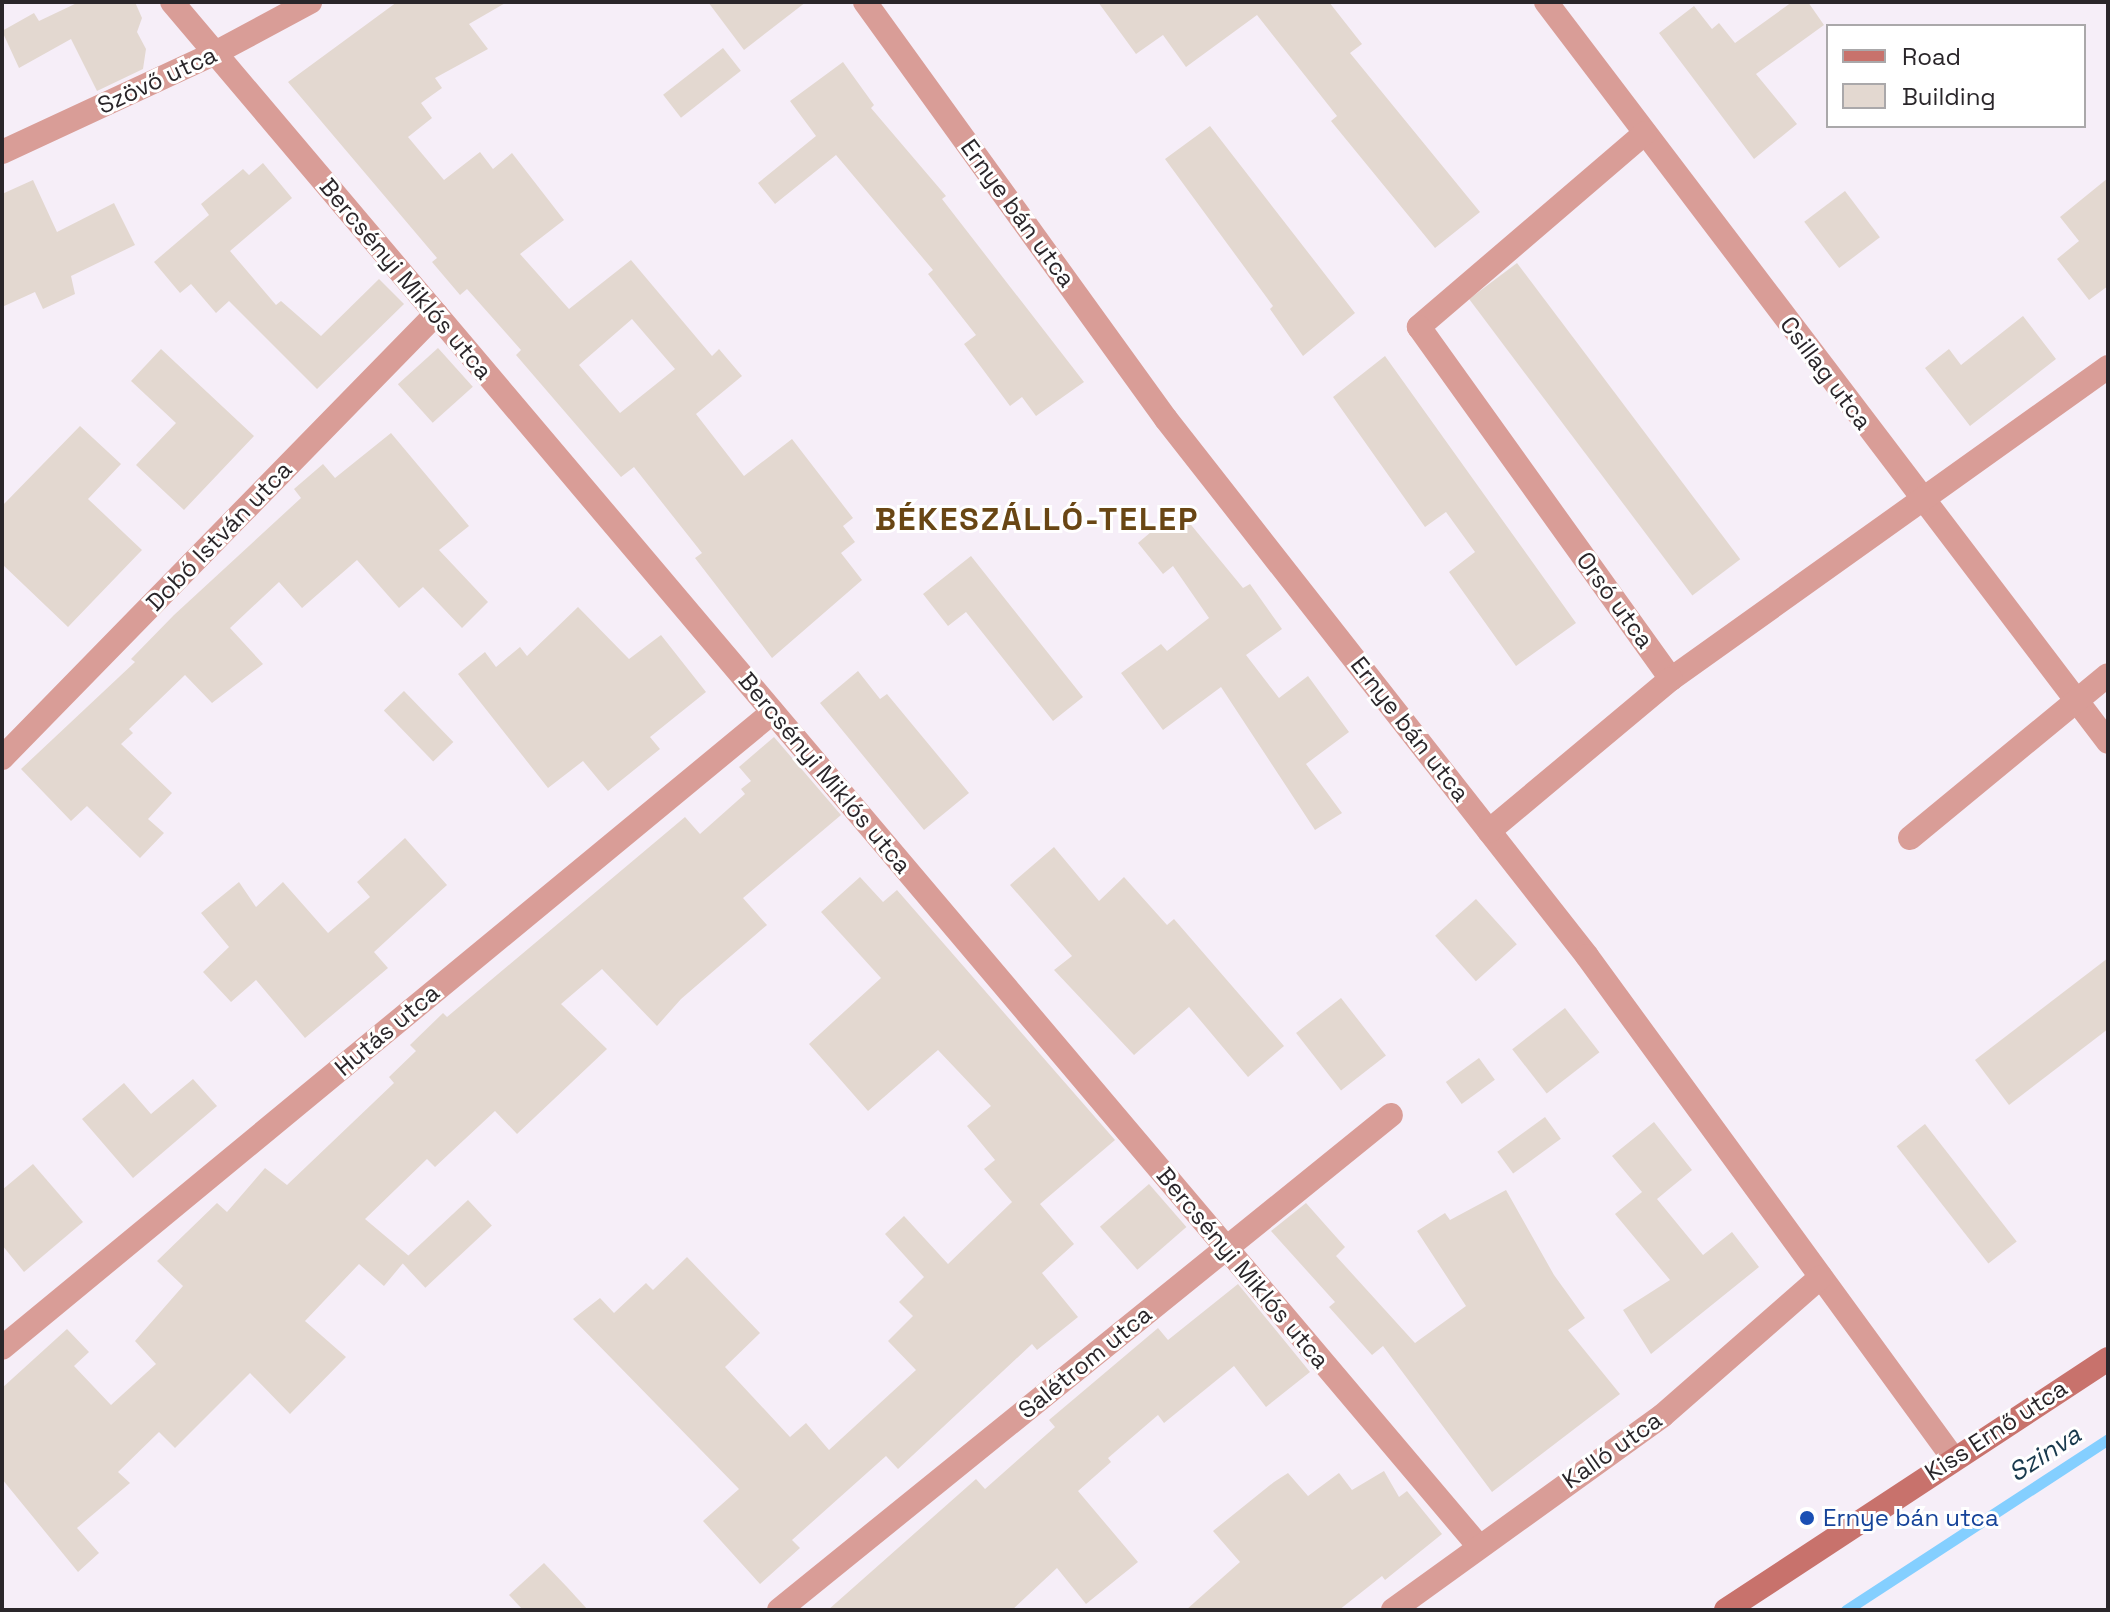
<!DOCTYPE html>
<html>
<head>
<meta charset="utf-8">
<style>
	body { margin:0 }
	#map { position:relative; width:2110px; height:1612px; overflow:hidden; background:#f6eef8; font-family:"Space Grotesk",sans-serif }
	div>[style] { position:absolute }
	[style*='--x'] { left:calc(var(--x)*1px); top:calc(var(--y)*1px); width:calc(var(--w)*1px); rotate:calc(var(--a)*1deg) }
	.stream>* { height:11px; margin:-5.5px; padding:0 5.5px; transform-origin:5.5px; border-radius:5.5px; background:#84cfff }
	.building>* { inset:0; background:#e3d8d0; transform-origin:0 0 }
	.street>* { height:24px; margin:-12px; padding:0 12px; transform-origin:12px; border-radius:12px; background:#d99d97 }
	.secondary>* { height:24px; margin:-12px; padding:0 12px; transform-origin:12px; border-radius:12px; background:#c8726c }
	.dots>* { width:22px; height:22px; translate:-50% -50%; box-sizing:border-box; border:4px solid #fff; border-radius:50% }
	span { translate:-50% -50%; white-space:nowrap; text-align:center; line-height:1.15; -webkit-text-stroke:6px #fff; paint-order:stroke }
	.street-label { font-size:24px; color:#2a262a }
	.transit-label { font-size:24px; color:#164399 }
	.left { translate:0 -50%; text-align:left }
	.water-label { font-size:26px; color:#18394d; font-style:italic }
	.district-label { font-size:32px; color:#694614; font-weight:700; letter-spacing:2px }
	.frame { position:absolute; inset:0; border:4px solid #2a262a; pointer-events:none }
	.legend { position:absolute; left:1826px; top:24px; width:260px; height:104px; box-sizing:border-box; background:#fff; border:2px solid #aaa8aa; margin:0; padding:10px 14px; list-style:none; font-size:24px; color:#2a262a }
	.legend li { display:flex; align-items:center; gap:16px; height:40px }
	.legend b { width:40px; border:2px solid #aaa8aa }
</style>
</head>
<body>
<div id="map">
	<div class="stream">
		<div style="--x:1846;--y:1610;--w:313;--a:-33.1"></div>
	</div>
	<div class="building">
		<div style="clip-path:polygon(79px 2px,135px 2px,142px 18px,137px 32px,146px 49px,143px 69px,97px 91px,71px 39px,19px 68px,2px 31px,34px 13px,39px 21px)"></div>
		<div style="clip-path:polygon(evenodd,397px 2px,507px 2px,469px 24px,488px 49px,435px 78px,442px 88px,421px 103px,432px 118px,408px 137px,444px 180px,480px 152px,493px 169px,512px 153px,564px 220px,520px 254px,569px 309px,631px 260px,712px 356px,719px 349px,742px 376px,696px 414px,744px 476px,792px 439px,853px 518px,843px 526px,855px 542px,841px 553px,862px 580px,772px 658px,695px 558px,702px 553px,634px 467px,621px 477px,516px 355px,521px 350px,467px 289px,460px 295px,432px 262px,437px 258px,288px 82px,397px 2px,632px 319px,675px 369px,620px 413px,579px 365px,632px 319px)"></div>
		<div style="clip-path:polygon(708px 2px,806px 2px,744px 50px)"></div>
		<div style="clip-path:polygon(1098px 2px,1329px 2px,1362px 44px,1350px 53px,1480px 212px,1435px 248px,1331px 121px,1337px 116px,1257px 15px,1186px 67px,1163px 35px,1136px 54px)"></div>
		<div style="clip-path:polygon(1792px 2px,1808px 2px,1824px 25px,1756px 74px,1797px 124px,1754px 159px,1659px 33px,1694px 6px,1712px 29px,1719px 23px,1735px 43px)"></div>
		<div style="left:723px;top:48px;width:29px;height:76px;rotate:52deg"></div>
		<div style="clip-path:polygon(843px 62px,874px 105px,871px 108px,946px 196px,942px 199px,1084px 382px,1036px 416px,1022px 397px,1010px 406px,964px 344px,976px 335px,928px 274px,933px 270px,836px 155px,775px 204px,758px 183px,816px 136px,790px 101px)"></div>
		<div style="clip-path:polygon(1210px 126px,1355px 313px,1303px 356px,1270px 309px,1273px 306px,1165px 159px)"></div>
		<div style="clip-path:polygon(263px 163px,292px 198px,230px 251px,276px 305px,281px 301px,321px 336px,379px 279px,404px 304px,317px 389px,229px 301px,216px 313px,191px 284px,180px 293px,154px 262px,209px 215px,201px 204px,243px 169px,249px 175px)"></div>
		<div style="clip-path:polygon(2108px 178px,2108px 286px,2089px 300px,2057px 259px,2079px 241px,2060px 217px)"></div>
		<div style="clip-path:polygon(33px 180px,57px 232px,114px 203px,135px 245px,71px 276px,75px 294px,43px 309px,35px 292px,2px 307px,2px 194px)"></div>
		<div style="left:1845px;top:191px;width:58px;height:51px;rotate:53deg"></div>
		<div style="left:1517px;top:263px;width:371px;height:60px;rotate:53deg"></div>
		<div style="clip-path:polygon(2023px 316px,2056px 359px,1970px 426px,1925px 368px,1949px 349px,1961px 365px)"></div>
		<div style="left:438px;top:348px;width:52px;height:54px;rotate:48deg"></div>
		<div style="clip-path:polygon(161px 349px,254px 436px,184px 510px,136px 465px,176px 423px,131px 381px)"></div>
		<div style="clip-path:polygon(1385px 356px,1576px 623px,1516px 666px,1449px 572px,1475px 552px,1446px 512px,1425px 527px,1333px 397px)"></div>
		<div style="clip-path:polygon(80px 426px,121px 464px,88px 499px,142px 550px,68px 627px,2px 564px,2px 506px)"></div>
		<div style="clip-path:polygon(391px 433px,469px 526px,439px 550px,488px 602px,462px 628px,423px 587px,399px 608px,357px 560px,302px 608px,279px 582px,230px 628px,263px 664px,212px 703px,185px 675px,129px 729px,133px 733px,121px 744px,172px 793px,148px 819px,164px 833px,140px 858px,87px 806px,71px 821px,21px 769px,135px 662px,131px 659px,174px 615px,301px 498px,294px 489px,323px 464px,335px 478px)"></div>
		<div style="clip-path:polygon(1178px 509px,1243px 588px,1250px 584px,1282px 629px,1246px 655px,1279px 698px,1308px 676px,1349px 732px,1306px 764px,1342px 813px,1315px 830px,1221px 687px,1163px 730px,1121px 673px,1161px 644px,1167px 651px,1209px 618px,1173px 566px,1163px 574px,1138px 543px)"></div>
		<div style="clip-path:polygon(971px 556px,1083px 697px,1053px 721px,966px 612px,948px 626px,923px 594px)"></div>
		<div style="clip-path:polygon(578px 607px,629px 659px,661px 635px,706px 692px,650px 737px,660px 749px,608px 791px,583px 761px,548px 788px,458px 674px,485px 652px,496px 667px,520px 647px,527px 656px)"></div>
		<div style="clip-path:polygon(858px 671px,880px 699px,887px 694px,969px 793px,924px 830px,820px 703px)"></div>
		<div style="left:404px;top:691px;width:71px;height:28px;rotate:46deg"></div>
		<div style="clip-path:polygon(774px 737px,841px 815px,743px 898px,767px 925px,681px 999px,657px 1026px,602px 969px,561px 1004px,607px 1049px,517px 1134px,495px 1111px,435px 1167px,427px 1159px,365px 1219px,409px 1256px,384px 1286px,359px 1264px,305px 1321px,346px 1357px,290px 1414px,250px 1373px,175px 1448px,159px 1432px,118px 1472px,130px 1483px,77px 1528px,99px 1553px,78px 1572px,2px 1479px,2px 1388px,67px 1329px,89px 1352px,74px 1366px,111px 1405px,156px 1364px,135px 1341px,183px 1286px,157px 1261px,217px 1203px,227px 1212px,265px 1168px,287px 1185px,394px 1083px,389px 1077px,416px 1051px,410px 1045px,443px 1013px,447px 1017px,685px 817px,700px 834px,745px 794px,741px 789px,751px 781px,739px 767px)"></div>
		<div style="clip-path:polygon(405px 838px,447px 885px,374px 952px,388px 968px,305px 1038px,256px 980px,231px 1002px,203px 972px,229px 947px,201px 913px,239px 882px,256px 907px,283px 882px,328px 933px,370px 897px,357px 882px)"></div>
		<div style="clip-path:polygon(1054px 847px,1099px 901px,1124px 877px,1167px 925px,1174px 919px,1284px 1046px,1248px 1077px,1189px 1007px,1134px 1055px,1054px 970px,1072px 956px,1010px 885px)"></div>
		<div style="clip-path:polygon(860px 877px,883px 902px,897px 890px,1115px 1140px,1040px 1204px,1074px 1244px,1042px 1273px,1078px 1317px,1037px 1350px,1032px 1344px,898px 1469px,886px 1456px,792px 1540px,800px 1548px,760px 1584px,703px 1521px,739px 1489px,573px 1319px,600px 1298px,614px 1313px,646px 1283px,653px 1290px,687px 1257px,760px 1333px,725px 1367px,790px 1437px,806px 1423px,829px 1450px,916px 1370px,888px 1341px,913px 1316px,899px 1302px,924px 1277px,885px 1234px,904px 1216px,948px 1264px,1012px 1202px,984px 1169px,995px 1160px,967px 1126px,991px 1106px,938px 1050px,868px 1111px,809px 1044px,881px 978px,821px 912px)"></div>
		<div style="left:1476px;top:899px;width:61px;height:55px;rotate:48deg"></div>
		<div style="clip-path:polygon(2108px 958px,2108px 1029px,2009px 1105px,1975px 1060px)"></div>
		<div style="left:1341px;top:998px;width:73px;height:57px;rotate:52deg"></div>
		<div style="left:1565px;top:1008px;width:56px;height:67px;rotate:52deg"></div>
		<div style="left:1479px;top:1058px;width:27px;height:41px;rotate:54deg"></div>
		<div style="clip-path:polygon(193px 1079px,217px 1106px,133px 1178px,82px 1119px,124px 1083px,151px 1114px)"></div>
		<div style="left:1545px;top:1117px;width:27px;height:59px;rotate:54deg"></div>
		<div style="clip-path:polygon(1654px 1122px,1692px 1170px,1657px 1199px,1703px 1255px,1732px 1232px,1759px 1267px,1651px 1354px,1623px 1310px,1670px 1280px,1615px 1214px,1642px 1192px,1612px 1156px)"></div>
		<div style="left:1925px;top:1124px;width:149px;height:36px;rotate:52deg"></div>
		<div style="clip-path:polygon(33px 1164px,83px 1222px,24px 1272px,2px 1245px,2px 1190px)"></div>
		<div style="left:1149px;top:1184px;width:57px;height:65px;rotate:49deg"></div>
		<div style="clip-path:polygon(1506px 1190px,1554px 1275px,1585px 1318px,1568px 1330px,1620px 1394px,1492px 1492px,1383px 1346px,1372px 1355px,1329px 1307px,1335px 1302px,1271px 1231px,1306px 1203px,1345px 1247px,1336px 1256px,1415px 1343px,1466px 1306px,1417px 1231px,1445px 1213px,1450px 1220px)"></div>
		<div style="left:468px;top:1200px;width:35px;height:91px;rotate:47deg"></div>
		<div style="clip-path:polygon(1238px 1284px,1310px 1372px,1266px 1407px,1234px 1366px,1164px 1423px,1158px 1415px,1108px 1458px,1111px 1462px,1078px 1491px,1138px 1562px,1086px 1604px,1057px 1568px,1012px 1610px,828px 1610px,976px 1479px,985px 1489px,1055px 1427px,1049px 1420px,1158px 1328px,1168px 1340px)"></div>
		<div style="clip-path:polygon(1384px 1471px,1399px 1497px,1407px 1491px,1442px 1534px,1385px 1580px,1382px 1576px,1339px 1610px,1186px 1610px,1240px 1562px,1213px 1531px,1274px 1482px,1288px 1473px,1308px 1496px,1339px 1473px,1352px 1490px)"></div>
		<div style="clip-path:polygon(544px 1563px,567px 1587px,588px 1610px,523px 1610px,509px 1595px)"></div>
	</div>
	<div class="street">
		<div style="--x:172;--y:2;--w:2022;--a:49.76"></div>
		<div style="--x:865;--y:2;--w:514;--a:54.18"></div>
		<div style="--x:1166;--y:419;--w:682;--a:51.9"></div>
		<div style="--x:1587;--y:956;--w:621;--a:53.9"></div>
		<div style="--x:1546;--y:2;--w:929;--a:52.78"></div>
		<div style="--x:1645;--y:133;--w:298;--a:139.4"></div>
		<div style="--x:1419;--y:327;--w:433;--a:54.4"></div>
		<div style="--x:1671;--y:679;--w:537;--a:-35.53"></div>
		<div style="--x:2;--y:152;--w:235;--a:-24.9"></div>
		<div style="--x:215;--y:53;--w:108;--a:-28.2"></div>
		<div style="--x:2;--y:758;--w:621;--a:-45.65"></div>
		<div style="--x:1489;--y:831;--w:237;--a:-39.9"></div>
		<div style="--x:1910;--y:838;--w:256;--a:-39.5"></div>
		<div style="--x:2;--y:1348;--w:999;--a:-39.52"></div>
		<div style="--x:779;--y:1610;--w:787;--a:-38.97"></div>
		<div style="--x:1393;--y:1610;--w:332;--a:-35.8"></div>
		<div style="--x:1662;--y:1416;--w:211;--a:-41.2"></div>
	</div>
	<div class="secondary">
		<div style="--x:1726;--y:1610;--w:457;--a:-33.3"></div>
	</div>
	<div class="dots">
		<div style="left:1807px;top:1518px;background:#1a4fb4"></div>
	</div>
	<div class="street-label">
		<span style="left:157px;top:80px;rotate:-25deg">Szövő utca</span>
		<span style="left:1018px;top:213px;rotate:54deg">Ernye bán utca</span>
		<span style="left:406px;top:279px;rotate:50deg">Bercsényi Miklós utca</span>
		<span style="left:1826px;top:373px;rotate:53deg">Csillag utca</span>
		<span style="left:219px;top:536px;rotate:-46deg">Dobó István utca</span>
		<span style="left:1615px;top:600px;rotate:54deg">Orsó utca</span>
		<span style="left:1410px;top:729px;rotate:52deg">Ernye bán utca</span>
		<span style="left:825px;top:773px;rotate:50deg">Bercsényi Miklós utca</span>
		<span style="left:387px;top:1030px;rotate:-40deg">Hutás utca</span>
		<span style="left:1243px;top:1268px;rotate:50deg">Bercsényi Miklós utca</span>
		<span style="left:1085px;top:1362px;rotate:-39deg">Salétrom utca</span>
		<span style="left:1996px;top:1430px;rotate:-33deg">Kiss Ernő utca</span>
		<span style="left:1612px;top:1450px;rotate:-35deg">Kalló utca</span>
	</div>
	<div class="transit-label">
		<span class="left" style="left:1823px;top:1518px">Ernye bán utca</span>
	</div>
	<div class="water-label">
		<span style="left:2045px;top:1454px;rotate:-33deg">Szinva</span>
	</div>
	<div class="district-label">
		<span style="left:1037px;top:519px">BÉKESZÁLLÓ-TELEP</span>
	</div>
	<div class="frame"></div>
	<ul class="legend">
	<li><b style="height:10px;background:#c8726c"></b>Road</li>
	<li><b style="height:22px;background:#e3d8d0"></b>Building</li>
	</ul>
</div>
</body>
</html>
